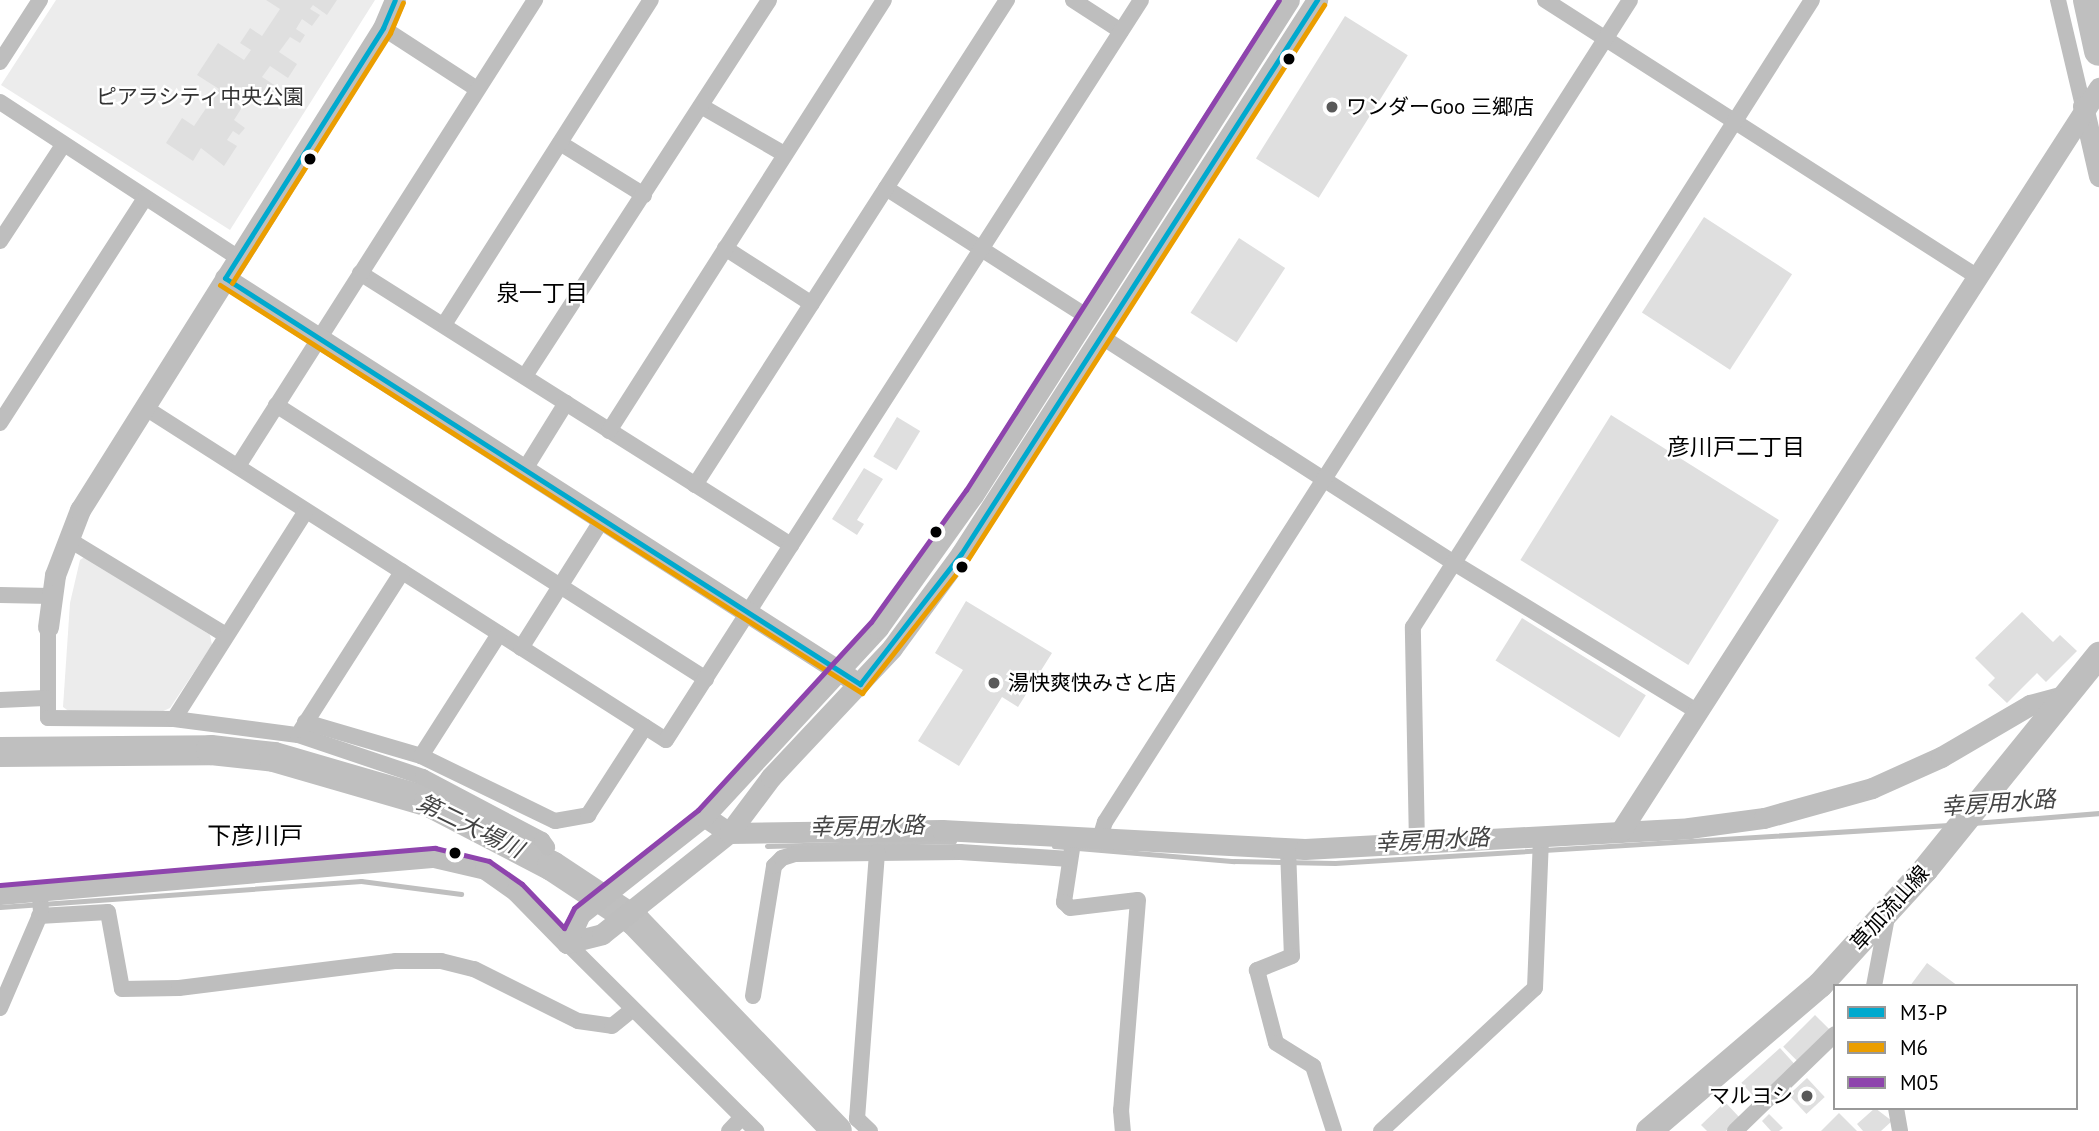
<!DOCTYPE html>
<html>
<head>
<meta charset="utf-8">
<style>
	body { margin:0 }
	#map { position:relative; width:2099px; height:1131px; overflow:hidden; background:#fff; font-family:"PT Sans","Noto Sans JP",sans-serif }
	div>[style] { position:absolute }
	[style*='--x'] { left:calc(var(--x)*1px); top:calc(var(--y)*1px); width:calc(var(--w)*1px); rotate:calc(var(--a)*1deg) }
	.green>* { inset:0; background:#ececec }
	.stream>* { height:5px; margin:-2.5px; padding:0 2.5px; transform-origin:2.5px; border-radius:2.5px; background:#bfbfbf }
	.river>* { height:30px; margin:-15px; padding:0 15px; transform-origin:15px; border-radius:15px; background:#bfbfbf }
	.building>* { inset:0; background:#dfdfdf; transform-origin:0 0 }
	.minor>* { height:16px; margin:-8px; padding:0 8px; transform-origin:8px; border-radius:8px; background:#bebebe }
	.tertiary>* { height:21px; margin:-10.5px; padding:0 10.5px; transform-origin:10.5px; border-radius:10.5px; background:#bebebe }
	.primary>* { height:26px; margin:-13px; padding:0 13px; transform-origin:13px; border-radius:13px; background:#bebebe }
	.bus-1>* { height:5px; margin:-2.5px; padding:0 2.5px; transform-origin:2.5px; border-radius:2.5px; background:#00a9ce }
	.bus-2>* { height:5px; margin:-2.5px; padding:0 2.5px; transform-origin:2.5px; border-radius:2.5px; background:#eb9e00 }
	.bus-3>* { height:5px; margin:-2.5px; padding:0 2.5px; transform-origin:2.5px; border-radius:2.5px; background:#8e44ad }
	.dots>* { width:19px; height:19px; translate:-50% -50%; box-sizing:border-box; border:4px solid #fff; border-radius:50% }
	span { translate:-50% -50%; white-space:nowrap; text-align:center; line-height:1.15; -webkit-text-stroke:5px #fff; paint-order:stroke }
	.park-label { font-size:21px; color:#333 }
	.poi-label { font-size:21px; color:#000 }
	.left { translate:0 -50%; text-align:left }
	.right { translate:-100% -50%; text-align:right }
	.street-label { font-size:21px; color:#000 }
	.neighbourhood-label { font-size:23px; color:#000 }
	.water-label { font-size:23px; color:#444; font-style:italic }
	.quarter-label { font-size:24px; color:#000 }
	.legend { position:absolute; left:1833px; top:984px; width:245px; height:126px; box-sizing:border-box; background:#fff; border:2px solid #999; margin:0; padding:9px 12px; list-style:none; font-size:21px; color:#000 }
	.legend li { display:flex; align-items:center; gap:14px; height:35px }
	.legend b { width:35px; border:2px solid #999 }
</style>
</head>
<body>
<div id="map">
	<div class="green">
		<div style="clip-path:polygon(56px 0,375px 0,230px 230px,1px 85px)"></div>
		<div style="clip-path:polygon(86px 556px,210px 635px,212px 645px,170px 708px,161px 712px,70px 712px,63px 707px,70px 603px,80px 560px)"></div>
	</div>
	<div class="stream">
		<div style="--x:1973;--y:823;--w:126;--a:-4.5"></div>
		<div style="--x:767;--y:846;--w:187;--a:-1.5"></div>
		<div style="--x:1054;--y:846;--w:181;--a:4.8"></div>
		<div style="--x:1234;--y:861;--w:101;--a:1.1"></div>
		<div style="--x:1335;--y:863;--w:615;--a:-3.54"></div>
		<div style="--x:0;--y:907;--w:362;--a:-4.1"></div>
		<div style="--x:361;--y:881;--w:101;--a:7.4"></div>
	</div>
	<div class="river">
		<div style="--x:2088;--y:0;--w:52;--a:77.8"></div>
		<div style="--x:0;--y:752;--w:211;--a:-0.5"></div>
		<div style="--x:211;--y:750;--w:63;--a:6.3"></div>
		<div style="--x:274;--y:757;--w:161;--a:16.2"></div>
		<div style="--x:429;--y:802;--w:139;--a:27.5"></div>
		<div style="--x:552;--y:866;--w:100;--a:33.5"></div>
		<div style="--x:635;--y:921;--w:291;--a:46.1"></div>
	</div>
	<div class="building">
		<div style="clip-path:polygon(266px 0,337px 0,327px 15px,313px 5px,310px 9px,320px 15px,312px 26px,302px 19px,296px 29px,305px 35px,300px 43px,290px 37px,279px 52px,297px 64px,288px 78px,270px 66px,262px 77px,282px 90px,270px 108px,250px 95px,234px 120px,245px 128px,239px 135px,233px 131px,227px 140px,237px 146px,224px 166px,201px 148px,193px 161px,166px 143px,182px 118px,194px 126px,219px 89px,197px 75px,218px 43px,244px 60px,251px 50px,240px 43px,250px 28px,262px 36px,280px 9px)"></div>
		<div style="left:1345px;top:16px;width:74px;height:168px;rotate:32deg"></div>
		<div style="left:1704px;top:217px;width:105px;height:114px;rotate:33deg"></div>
		<div style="left:1239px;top:238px;width:55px;height:89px;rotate:33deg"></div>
		<div style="left:1611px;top:415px;width:198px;height:171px;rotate:32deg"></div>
		<div style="left:897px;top:417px;width:27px;height:46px;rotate:31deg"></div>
		<div style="clip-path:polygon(864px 468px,883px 479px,857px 520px,864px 524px,857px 535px,832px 519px)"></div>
		<div style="clip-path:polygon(966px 601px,1052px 653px,1018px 707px,1002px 697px,959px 766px,918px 741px,963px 670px,935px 653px)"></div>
		<div style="clip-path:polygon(2022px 612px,2053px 642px,2060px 635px,2077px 651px,2046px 682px,2037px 673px,2007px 703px,1988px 685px,1995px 678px,1975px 658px)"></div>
		<div style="left:1522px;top:618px;width:146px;height:50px;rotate:32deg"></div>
		<div style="clip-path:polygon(1927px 963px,1958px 986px,1910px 986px)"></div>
		<div style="left:1815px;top:1015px;width:21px;height:45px;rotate:45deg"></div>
		<div style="left:1780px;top:1048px;width:24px;height:52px;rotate:48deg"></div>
		<div style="left:1807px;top:1078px;width:26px;height:25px;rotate:47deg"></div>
		<div style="clip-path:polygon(1725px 1102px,1740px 1118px,1726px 1131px,1707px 1131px,1701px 1125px)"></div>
		<div style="clip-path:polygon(1875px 1108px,1892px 1121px,1881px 1131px,1863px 1131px,1857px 1124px)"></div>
		<div style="clip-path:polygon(1839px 1113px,1857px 1131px,1821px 1131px)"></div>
		<div style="clip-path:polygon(1769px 1114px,1783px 1128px,1779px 1131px,1771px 1131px,1762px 1121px)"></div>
	</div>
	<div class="minor">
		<div style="--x:1073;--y:0;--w:57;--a:32.9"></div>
		<div style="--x:1545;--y:0;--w:512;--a:32.63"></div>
		<div style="--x:2058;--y:0;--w:109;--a:76.7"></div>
		<div style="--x:383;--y:28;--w:112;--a:33"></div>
		<div style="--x:0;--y:62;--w:74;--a:-57.2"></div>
		<div style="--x:0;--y:102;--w:285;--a:33.2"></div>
		<div style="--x:701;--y:106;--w:96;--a:30"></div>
		<div style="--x:560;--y:143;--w:99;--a:31.8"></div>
		<div style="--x:886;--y:188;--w:240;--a:32.6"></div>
		<div style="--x:0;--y:241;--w:115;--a:-56.7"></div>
		<div style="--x:725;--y:248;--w:103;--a:32.8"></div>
		<div style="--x:360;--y:273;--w:510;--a:32.26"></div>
		<div style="--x:445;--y:323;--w:383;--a:-57.5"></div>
		<div style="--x:1102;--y:337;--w:418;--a:32.7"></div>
		<div style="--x:1454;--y:563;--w:286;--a:31.4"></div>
		<div style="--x:525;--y:376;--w:448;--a:-57"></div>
		<div style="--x:276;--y:405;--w:510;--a:32.51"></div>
		<div style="--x:144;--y:407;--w:619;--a:32.54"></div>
		<div style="--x:666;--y:740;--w:879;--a:-57.3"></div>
		<div style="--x:0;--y:423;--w:268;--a:-57.2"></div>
		<div style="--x:609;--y:431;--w:511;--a:-57.46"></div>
		<div style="--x:238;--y:466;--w:553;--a:-57.49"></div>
		<div style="--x:525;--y:469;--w:78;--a:-58.2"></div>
		<div style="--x:695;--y:485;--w:577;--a:-57.25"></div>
		<div style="--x:68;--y:539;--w:185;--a:31.3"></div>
		<div style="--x:0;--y:595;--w:51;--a:1.1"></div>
		<div style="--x:48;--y:627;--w:91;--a:90"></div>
		<div style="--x:48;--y:718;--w:126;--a:0.5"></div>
		<div style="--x:174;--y:719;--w:125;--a:7.4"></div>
		<div style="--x:298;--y:735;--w:132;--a:18.6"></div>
		<div style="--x:423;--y:777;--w:135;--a:27.9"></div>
		<div style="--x:542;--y:840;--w:9;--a:54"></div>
		<div style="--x:521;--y:648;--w:151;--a:-57.7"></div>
		<div style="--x:0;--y:700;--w:45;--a:-2.5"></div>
		<div style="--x:174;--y:719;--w:246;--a:-57.6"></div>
		<div style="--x:305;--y:722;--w:121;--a:16.3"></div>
		<div style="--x:421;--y:756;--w:149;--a:25.9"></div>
		<div style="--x:555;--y:821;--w:34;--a:-10"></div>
		<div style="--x:588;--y:815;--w:105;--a:-57.1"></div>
		<div style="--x:301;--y:730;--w:188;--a:-57.4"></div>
		<div style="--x:421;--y:756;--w:145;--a:-57.4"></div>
		<div style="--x:1100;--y:838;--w:17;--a:-73"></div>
		<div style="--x:1105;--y:822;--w:975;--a:-57.43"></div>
		<div style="--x:1417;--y:845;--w:218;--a:-91.1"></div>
		<div style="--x:1413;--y:627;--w:743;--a:-57.53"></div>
		<div style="--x:1072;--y:849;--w:54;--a:98.6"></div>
		<div style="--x:1064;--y:902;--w:8;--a:45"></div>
		<div style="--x:1070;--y:908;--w:68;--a:-6.7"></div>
		<div style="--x:1138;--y:900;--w:211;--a:94.6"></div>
		<div style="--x:1121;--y:1110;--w:21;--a:85"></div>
		<div style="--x:1288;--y:849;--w:107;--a:87.9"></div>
		<div style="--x:1292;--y:956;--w:38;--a:158"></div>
		<div style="--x:1257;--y:970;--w:75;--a:75.4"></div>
		<div style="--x:1276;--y:1043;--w:44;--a:31.9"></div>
		<div style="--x:1313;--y:1066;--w:68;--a:72.1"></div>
		<div style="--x:39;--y:916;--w:69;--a:-3.3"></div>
		<div style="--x:108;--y:912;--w:78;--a:79.7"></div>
		<div style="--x:122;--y:989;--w:57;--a:-1"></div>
		<div style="--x:179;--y:988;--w:219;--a:-7.1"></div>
		<div style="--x:396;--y:961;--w:45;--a:0"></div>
		<div style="--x:441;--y:961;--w:34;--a:14"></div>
		<div style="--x:474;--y:969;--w:116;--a:26.6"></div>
		<div style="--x:578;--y:1021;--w:34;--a:8"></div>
		<div style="--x:612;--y:1026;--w:26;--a:-39"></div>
		<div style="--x:567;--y:943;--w:267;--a:44.8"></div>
		<div style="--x:1874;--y:986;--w:75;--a:-79.3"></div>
		<div style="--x:753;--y:996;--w:132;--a:-80.8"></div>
		<div style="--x:774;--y:866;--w:11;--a:-45"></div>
		<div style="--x:782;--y:858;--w:14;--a:-17"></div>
		<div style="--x:795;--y:854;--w:165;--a:-0.7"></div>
		<div style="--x:960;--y:852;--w:110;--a:3.6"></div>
		<div style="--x:0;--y:1008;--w:103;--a:-66.7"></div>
		<div style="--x:41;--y:913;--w:22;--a:-93"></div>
		<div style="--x:1896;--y:1108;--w:23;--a:80"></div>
		<div style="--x:729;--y:1131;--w:19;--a:-47"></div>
		<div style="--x:870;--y:1131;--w:18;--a:-137"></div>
		<div style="--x:857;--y:1119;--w:268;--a:-85.7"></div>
		<div style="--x:1381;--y:1131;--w:210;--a:-42.9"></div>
		<div style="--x:1535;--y:988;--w:151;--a:-87.7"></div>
		<div style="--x:1735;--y:1131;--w:139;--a:-44.1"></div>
	</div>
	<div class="tertiary">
		<div style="--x:2083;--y:106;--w:72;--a:77.1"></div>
		<div style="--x:225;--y:278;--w:742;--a:32.62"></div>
		<div style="--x:48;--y:627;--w:52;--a:-82.3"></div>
		<div style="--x:55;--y:575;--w:70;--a:-69"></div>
		<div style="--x:80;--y:510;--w:569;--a:-57.85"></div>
		<div style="--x:383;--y:28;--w:30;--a:-67"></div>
		<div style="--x:704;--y:816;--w:30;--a:34"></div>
		<div style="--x:729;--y:833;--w:213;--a:-0.8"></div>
		<div style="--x:942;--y:830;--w:363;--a:3"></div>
		<div style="--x:1305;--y:849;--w:385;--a:-3.1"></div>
		<div style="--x:1689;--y:828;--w:76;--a:-7.6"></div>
		<div style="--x:1764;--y:818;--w:112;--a:-15.5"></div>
		<div style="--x:1872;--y:788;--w:76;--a:-24.2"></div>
		<div style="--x:1941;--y:757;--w:103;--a:-30.3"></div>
		<div style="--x:2030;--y:705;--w:38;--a:-15"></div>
		<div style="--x:1620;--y:832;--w:885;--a:-57.23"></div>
		<div style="--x:0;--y:894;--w:436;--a:-4.9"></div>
		<div style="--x:434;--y:857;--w:52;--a:13.2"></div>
		<div style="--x:485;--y:869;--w:38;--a:35"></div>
		<div style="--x:516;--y:891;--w:73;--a:45.6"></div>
		<div style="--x:567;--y:943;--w:36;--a:-14"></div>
		<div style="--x:602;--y:934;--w:162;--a:-38.5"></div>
		<div style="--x:729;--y:833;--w:70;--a:-53.1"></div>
		<div style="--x:771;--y:777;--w:177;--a:-46.8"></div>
		<div style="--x:892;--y:648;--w:117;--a:-53.7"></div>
		<div style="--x:961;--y:554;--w:659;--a:-57.28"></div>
		<div style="--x:567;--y:943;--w:32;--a:-66"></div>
		<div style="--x:580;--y:914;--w:158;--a:-38.3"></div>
		<div style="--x:704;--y:816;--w:256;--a:-47.2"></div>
		<div style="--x:878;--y:628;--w:163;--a:-54.5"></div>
		<div style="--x:973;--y:495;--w:587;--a:-57.45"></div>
	</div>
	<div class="primary">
		<div style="--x:1649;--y:1131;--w:225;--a:-40.5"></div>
		<div style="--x:1820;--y:985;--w:156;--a:-47.6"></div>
		<div style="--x:1925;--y:870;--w:277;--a:-51"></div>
	</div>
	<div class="bus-1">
		<div style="--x:225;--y:278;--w:754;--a:32.59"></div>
		<div style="--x:860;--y:684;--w:165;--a:-52.2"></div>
		<div style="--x:961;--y:554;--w:659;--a:-57.28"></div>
		<div style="--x:225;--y:278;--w:296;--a:-57.7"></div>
		<div style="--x:383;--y:28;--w:30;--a:-67"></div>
	</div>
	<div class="bus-2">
		<div style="--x:232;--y:283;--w:296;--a:-57.7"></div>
		<div style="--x:390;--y:33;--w:33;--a:-67"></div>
		<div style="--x:220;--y:285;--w:761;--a:32.44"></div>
		<div style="--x:862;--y:693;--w:171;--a:-51.7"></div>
		<div style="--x:968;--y:559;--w:659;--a:-57.28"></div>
	</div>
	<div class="bus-3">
		<div style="--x:0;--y:885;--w:437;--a:-4.9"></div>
		<div style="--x:435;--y:848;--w:56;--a:13.5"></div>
		<div style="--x:489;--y:861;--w:40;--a:34.9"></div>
		<div style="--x:522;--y:884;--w:61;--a:46.3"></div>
		<div style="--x:564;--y:928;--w:22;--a:-63"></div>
		<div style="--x:574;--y:908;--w:158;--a:-38.3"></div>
		<div style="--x:698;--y:810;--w:255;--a:-47.4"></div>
		<div style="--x:871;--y:622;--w:163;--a:-54.3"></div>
		<div style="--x:966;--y:490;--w:581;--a:-57.43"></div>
	</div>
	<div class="dots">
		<div style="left:1289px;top:59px;background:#000"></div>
		<div style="left:1332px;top:107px;background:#595959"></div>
		<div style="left:310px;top:159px;background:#000"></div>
		<div style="left:936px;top:532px;background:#000"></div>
		<div style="left:962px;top:567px;background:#000"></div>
		<div style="left:994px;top:683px;background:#595959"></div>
		<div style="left:455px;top:853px;background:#000"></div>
		<div style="left:1807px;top:1096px;background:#595959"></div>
	</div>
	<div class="park-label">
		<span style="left:200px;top:97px">ピアラシティ中央公園</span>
	</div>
	<div class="poi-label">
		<span class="left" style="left:1346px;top:107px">ワンダーGoo 三郷店</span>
		<span class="left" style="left:1008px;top:683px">湯快爽快みさと店</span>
		<span class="right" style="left:1793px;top:1096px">マルヨシ</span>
	</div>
	<div class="street-label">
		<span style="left:1890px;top:908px;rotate:-48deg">草加流山線</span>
	</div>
	<div class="neighbourhood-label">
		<span style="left:542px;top:293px">泉一丁目</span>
		<span style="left:1736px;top:447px">彦川戸二丁目</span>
	</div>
	<div class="water-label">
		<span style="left:1998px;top:803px;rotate:-4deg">幸房用水路</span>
		<span style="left:470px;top:826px;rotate:26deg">第二大場川</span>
		<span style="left:867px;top:826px;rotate:-1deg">幸房用水路</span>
		<span style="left:1432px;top:840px;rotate:-3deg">幸房用水路</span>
	</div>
	<div class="quarter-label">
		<span style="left:255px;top:836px">下彦川戸</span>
	</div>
	<ul class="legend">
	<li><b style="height:9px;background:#00a9ce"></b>M3-P</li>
	<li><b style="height:9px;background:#eb9e00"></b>M6</li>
	<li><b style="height:9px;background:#8e44ad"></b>M05</li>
	</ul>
</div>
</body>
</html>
